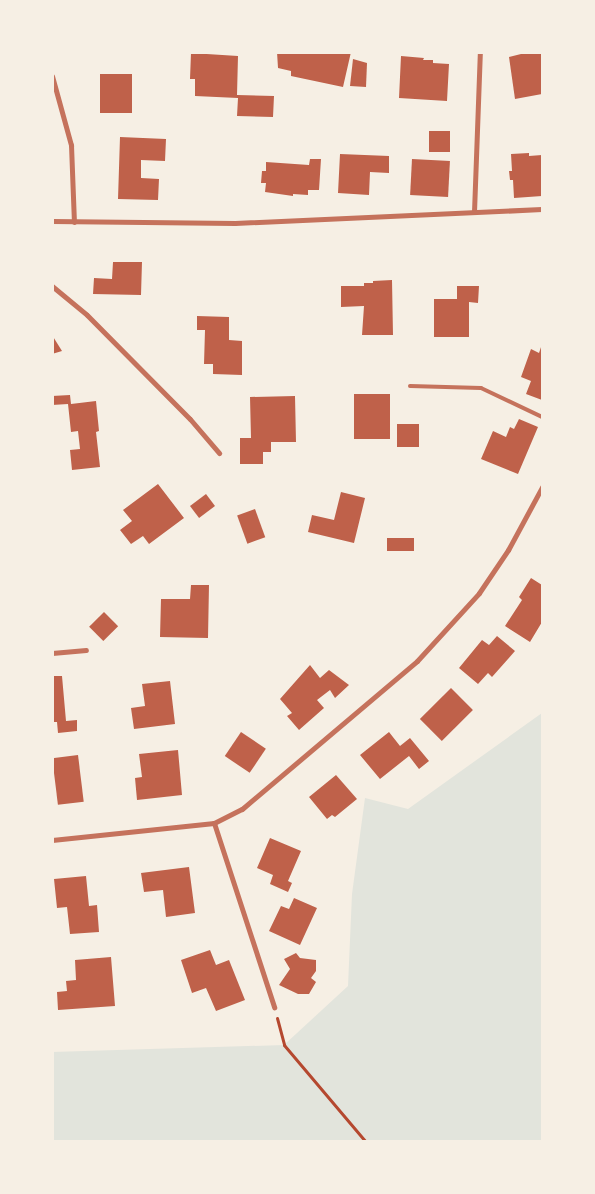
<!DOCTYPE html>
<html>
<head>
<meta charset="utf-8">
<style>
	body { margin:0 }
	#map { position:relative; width:595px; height:1194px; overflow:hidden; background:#f6efe4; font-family:"Fira Sans Condensed",sans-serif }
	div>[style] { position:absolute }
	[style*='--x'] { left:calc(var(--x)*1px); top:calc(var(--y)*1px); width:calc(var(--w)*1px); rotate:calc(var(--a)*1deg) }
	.green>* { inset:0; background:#e2e4dc }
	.building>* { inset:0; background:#bf614a; transform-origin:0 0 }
	.path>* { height:3px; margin:-1.5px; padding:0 1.5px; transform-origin:1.5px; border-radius:1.5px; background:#b5482f }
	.service>* { height:4px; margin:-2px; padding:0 2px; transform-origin:2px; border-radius:2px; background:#c5725c }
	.minor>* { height:5px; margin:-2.5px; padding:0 2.5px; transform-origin:2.5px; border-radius:2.5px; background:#c5725c }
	span { translate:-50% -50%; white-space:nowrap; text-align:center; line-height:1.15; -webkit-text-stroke:4px #f6efe4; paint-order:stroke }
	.frame { position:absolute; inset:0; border:54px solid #f6efe4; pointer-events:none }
</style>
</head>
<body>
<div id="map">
	<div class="green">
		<div style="clip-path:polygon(542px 713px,542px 1141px,53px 1141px,52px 1052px,284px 1045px,348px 986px,352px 894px,365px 798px,408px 809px)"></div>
	</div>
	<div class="building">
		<div style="clip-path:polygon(277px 52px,351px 52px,343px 87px,291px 76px,291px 71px,278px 68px)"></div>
		<div style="clip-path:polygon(529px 52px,542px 52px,542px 94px,515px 99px,509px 57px)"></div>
		<div style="clip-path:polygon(191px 53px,238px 56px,237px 95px,274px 96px,273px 117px,237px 116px,238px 98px,195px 96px,195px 79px,190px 79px)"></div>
		<div style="clip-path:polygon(401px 56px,424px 58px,423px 60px,433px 60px,433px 63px,449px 64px,447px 101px,399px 98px)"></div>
		<div style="clip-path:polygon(353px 59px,367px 63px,366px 87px,350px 86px)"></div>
		<div style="left:100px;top:74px;width:32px;height:39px"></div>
		<div style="left:429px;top:131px;width:21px;height:21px"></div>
		<div style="clip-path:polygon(120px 137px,166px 139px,165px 161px,141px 160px,141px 178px,159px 179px,158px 200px,118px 199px)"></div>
		<div style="clip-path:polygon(529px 153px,529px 156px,542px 155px,542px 196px,514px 198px,513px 180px,510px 180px,509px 171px,512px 171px,511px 154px)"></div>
		<div style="clip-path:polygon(340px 154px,389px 156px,389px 173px,370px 172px,369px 195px,338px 193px)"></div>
		<div style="clip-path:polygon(310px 159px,321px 159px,319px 190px,308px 190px,308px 195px,293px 194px,293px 196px,265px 192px,266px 183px,261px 183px,262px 171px,266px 171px,266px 162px,309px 165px)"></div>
		<div style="left:412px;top:159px;width:38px;height:36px;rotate:3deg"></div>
		<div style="clip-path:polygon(113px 262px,142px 262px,141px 295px,93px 294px,94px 278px,112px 279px)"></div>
		<div style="clip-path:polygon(392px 280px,393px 335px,362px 335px,364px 306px,341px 307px,341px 286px,364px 286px,364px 283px,373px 283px,373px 281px)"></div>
		<div style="clip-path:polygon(457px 286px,479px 286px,478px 303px,469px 302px,469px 337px,434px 337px,434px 299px,457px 299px)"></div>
		<div style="clip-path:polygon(197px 316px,229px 317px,229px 340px,242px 341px,242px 375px,213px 374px,213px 364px,204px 364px,205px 330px,197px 330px)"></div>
		<div style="clip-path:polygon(52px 335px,62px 351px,52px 354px)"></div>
		<div style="clip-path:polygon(542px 344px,542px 400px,526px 394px,531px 381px,521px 377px,531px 349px,539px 353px)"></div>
		<div style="left:354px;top:394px;width:36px;height:45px"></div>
		<div style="clip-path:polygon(70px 395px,71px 404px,96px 401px,99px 431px,96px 432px,100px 467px,72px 470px,70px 450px,80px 449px,78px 431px,71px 432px,68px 404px,52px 405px,52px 396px)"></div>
		<div style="clip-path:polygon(295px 396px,296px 442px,271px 442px,271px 452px,263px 452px,263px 464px,240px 464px,240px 438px,251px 438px,250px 397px)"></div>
		<div style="clip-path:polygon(519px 419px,538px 427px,518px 474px,481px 459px,493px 431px,506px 437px,510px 427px,514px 429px)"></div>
		<div style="left:419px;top:424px;width:23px;height:22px;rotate:90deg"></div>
		<div style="clip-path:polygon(158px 484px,184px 518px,149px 544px,143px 536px,131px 544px,120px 530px,132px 521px,123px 510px)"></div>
		<div style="clip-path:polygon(341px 492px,365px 498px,354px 543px,308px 532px,312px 515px,334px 520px)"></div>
		<div style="left:206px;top:494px;width:15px;height:20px;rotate:53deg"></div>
		<div style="left:255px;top:509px;width:30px;height:19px;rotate:70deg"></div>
		<div style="left:414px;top:538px;width:13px;height:27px;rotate:90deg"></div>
		<div style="clip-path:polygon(531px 578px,542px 585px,542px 622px,530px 642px,505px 626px,522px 600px,519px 597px)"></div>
		<div style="clip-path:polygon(191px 585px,209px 585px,208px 638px,160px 637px,161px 599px,190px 599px)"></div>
		<div style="left:104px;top:612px;width:20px;height:21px;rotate:45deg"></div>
		<div style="clip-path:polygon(497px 636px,515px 651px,492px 677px,488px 673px,478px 684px,459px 668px,482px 640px,489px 645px)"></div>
		<div style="clip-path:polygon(310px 665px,320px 678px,329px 670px,349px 685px,335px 698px,330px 690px,317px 700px,324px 708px,299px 730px,287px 716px,292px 713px,280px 699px)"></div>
		<div style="clip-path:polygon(52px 676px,62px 676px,66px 721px,77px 720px,77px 731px,58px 733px,57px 722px,52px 722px)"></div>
		<div style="clip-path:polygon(170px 681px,175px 724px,134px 729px,131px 708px,145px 706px,142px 684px)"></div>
		<div style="left:451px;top:688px;width:31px;height:44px;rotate:45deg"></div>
		<div style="left:241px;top:732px;width:30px;height:29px;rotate:34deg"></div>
		<div style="clip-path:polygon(389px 732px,400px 746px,410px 738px,429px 761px,419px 769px,409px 756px,380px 779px,360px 755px)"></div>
		<div style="clip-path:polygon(178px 750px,182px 795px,137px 800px,135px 778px,142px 777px,139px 754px)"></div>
		<div style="left:78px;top:755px;width:47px;height:26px;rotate:83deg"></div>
		<div style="clip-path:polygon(336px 775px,357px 799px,335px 817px,332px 815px,327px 819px,309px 797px)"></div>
		<div style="clip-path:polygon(270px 838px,301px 851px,288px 881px,292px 883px,288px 892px,270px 884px,273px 875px,257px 868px)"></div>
		<div style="clip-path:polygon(189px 867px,195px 913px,166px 917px,163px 890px,144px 892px,141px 873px)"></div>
		<div style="clip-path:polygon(86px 876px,89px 906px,97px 905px,99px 932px,70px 934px,67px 907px,57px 908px,54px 879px)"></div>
		<div style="clip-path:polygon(294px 898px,317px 908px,300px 945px,269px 931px,281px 906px,289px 909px)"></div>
		<div style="clip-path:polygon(210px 950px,216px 965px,229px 960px,245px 1000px,216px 1011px,206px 988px,192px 993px,181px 960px)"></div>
		<div style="clip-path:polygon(296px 953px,300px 958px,316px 960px,316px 971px,311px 978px,316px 982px,309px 994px,298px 994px,279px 985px,290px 969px,284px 959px)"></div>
		<div style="clip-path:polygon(111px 957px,115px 1006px,58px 1010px,57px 992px,67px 991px,66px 981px,76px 980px,75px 960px)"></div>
	</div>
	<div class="path">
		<div style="--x:277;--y:1018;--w:28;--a:75"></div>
		<div style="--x:284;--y:1045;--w:127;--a:49.8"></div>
	</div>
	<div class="service">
		<div style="--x:410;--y:386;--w:71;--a:1.6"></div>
		<div style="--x:481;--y:388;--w:68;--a:25.4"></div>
	</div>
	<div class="minor">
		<div style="--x:52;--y:76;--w:72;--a:74.6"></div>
		<div style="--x:71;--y:145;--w:77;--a:87.8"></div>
		<div style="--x:474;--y:212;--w:160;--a:-87.9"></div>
		<div style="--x:52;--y:221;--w:183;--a:0.6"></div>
		<div style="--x:235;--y:223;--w:307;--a:-2.6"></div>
		<div style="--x:52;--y:286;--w:45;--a:39.6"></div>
		<div style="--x:87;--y:315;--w:146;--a:45.3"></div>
		<div style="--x:190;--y:419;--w:45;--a:49.5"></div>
		<div style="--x:52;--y:653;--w:34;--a:-5"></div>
		<div style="--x:214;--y:823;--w:194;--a:71.9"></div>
		<div style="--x:52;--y:840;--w:163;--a:-6"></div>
		<div style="--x:214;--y:823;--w:31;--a:-27"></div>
		<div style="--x:242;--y:809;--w:229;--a:-40.2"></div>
		<div style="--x:417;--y:661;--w:92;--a:-47.6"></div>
		<div style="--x:479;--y:593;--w:52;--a:-56"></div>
		<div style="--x:508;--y:550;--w:72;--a:-61.6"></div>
	</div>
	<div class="frame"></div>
</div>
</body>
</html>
